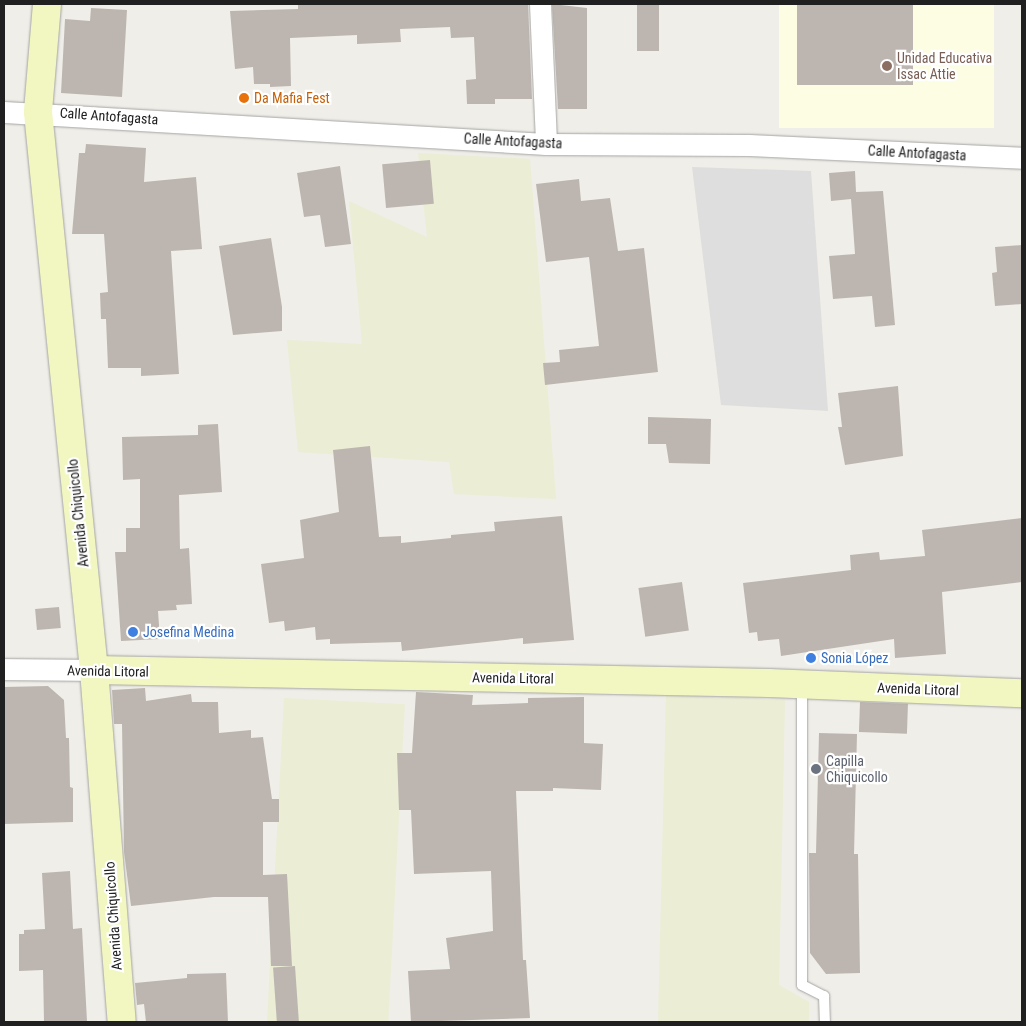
<!DOCTYPE html>
<html>
<head>
<meta charset="utf-8">
<style>
	body { margin:0 }
	#map { position:relative; width:1026px; height:1026px; overflow:hidden; background:#f0eee8; font-family:"Roboto Condensed",sans-serif }
	div>[style] { position:absolute }
	[style*='--x'] { left:calc(var(--x)*1px); top:calc(var(--y)*1px); width:calc(var(--w)*1px); rotate:calc(var(--a)*1deg) }
	.residential>* { inset:0; background:#dedede }
	.education>* { inset:0; background:#fdfde4; transform-origin:0 0 }
	.farmland>* { inset:0; background:#ebedd5; transform-origin:0 0 }
	.building>* { inset:0; background:#bdb6b0; transform-origin:0 0 }
	.roads { filter:drop-shadow(0 0 1px #a4a4a4) drop-shadow(0 0 1px #a4a4a4) }
	.lane>* { height:10px; margin:-5px; padding:0 5px; transform-origin:5px; border-radius:5px; background:#fff }
	.street>* { height:21px; margin:-10.5px; padding:0 10.5px; transform-origin:10.5px; border-radius:10.5px; background:#fff }
	.secondary>* { height:28px; margin:-14px; padding:0 14px; transform-origin:14px; border-radius:14px; background:#f2f6c0 }
	.dots>* { width:14px; height:14px; translate:-50% -50%; box-sizing:border-box; border:2px solid #fff; border-radius:50% }
	span { translate:-50% -50%; white-space:nowrap; text-align:center; line-height:1.15; -webkit-text-stroke:4.5px #fff; paint-order:stroke }
	.education-label { font-size:14px; color:#785e54 }
	.left { translate:0 -50%; text-align:left }
	.food-label { font-size:14px; color:#c56008 }
	.street-label { font-size:14px; color:#202020 }
	.shop-label { font-size:14px; color:#366cbe }
	.worship-label { font-size:14px; color:#5b616d }
	.frame { position:absolute; inset:0; border:5px solid #202020; pointer-events:none }
</style>
</head>
<body>
<div id="map">
	<div class="residential">
		<div style="clip-path:polygon(692px 167px,811px 171px,828px 411px,721px 405px)"></div>
	</div>
	<div class="education">
		<div style="left:779px;top:4px;width:215px;height:124px"></div>
	</div>
	<div class="farmland">
		<div style="clip-path:polygon(418px 153px,530px 159px,556px 499px,454px 494px,449px 462px,298px 452px,287px 340px,362px 344px,349px 201px,427px 237px)"></div>
		<div style="clip-path:polygon(666px 695px,785px 700px,779px 985px,809px 1002px,809px 1022px,658px 1022px)"></div>
		<div style="left:284px;top:698px;width:121px;height:325px;rotate:3deg"></div>
	</div>
	<div class="building">
		<div style="clip-path:polygon(298px 4px,528px 4px,532px 99px,495px 99px,495px 104px,467px 104px,466px 80px,476px 79px,474px 37px,451px 38px,450px 27px,400px 29px,401px 42px,357px 44px,357px 35px,290px 38px,291px 86px,270px 87px,270px 84px,254px 84px,253px 67px,235px 69px,230px 11px,298px 9px)"></div>
		<div style="clip-path:polygon(552px 4px,587px 8px,587px 109px,558px 109px)"></div>
		<div style="left:637px;top:4px;width:22px;height:47px"></div>
		<div style="left:797px;top:4px;width:116px;height:81px"></div>
		<div style="clip-path:polygon(91px 8px,127px 10px,122px 97px,61px 93px,65px 19px,90px 21px)"></div>
		<div style="clip-path:polygon(86px 144px,146px 148px,144px 182px,196px 177px,202px 249px,171px 251px,179px 374px,141px 376px,141px 368px,108px 368px,106px 319px,101px 319px,100px 293px,108px 292px,104px 234px,72px 234px,79px 153px,85px 153px)"></div>
		<div style="left:430px;top:160px;width:44px;height:48px;rotate:85deg"></div>
		<div style="clip-path:polygon(340px 166px,351px 244px,325px 247px,320px 215px,304px 217px,297px 173px)"></div>
		<div style="clip-path:polygon(855px 171px,856px 192px,883px 191px,895px 325px,875px 327px,872px 296px,833px 299px,829px 256px,855px 254px,851px 199px,831px 201px,829px 173px)"></div>
		<div style="clip-path:polygon(579px 179px,581px 201px,610px 198px,618px 251px,644px 248px,658px 372px,545px 385px,543px 363px,560px 362px,559px 350px,599px 346px,589px 257px,546px 262px,536px 184px)"></div>
		<div style="clip-path:polygon(271px 238px,282px 307px,282px 331px,233px 335px,219px 246px)"></div>
		<div style="clip-path:polygon(1022px 245px,1022px 304px,995px 306px,992px 273px,997px 272px,995px 247px)"></div>
		<div style="clip-path:polygon(898px 386px,903px 456px,845px 465px,838px 427px,842px 427px,838px 393px)"></div>
		<div style="clip-path:polygon(648px 417px,711px 419px,710px 464px,669px 463px,666px 444px,648px 444px)"></div>
		<div style="clip-path:polygon(218px 424px,222px 492px,179px 495px,180px 549px,189px 548px,192px 604px,176px 605px,177px 610px,158px 611px,160px 639px,121px 641px,115px 552px,126px 552px,126px 528px,140px 528px,140px 479px,123px 480px,122px 437px,198px 435px,198px 425px)"></div>
		<div style="clip-path:polygon(370px 446px,379px 537px,401px 536px,401px 543px,451px 538px,451px 535px,495px 531px,494px 522px,562px 516px,574px 640px,523px 644px,523px 638px,402px 651px,401px 642px,330px 644px,330px 639px,316px 640px,315px 627px,285px 631px,284px 621px,269px 623px,261px 564px,304px 558px,300px 520px,339px 512px,333px 450px)"></div>
		<div style="clip-path:polygon(1022px 518px,1022px 582px,942px 592px,946px 654px,895px 658px,894px 639px,781px 656px,779px 639px,758px 641px,757px 632px,749px 633px,743px 583px,851px 570px,850px 555px,879px 552px,880px 560px,925px 556px,922px 530px)"></div>
		<div style="left:682px;top:582px;width:49px;height:44px;rotate:82deg"></div>
		<div style="left:59px;top:607px;width:21px;height:24px;rotate:85deg"></div>
		<div style="clip-path:polygon(48px 686px,64px 700px,66px 738px,69px 738px,70px 787px,73px 788px,73px 822px,4px 824px,4px 687px)"></div>
		<div style="clip-path:polygon(145px 688px,146px 701px,191px 694px,192px 702px,218px 702px,219px 733px,251px 730px,251px 738px,263px 737px,272px 799px,279px 799px,279px 822px,263px 822px,263px 875px,287px 874px,292px 966px,271px 966px,268px 897px,214px 897px,131px 906px,124px 852px,122px 724px,114px 724px,112px 690px)"></div>
		<div style="clip-path:polygon(416px 692px,473px 695px,472px 705px,528px 703px,528px 698px,584px 697px,584px 743px,603px 744px,601px 790px,553px 788px,553px 791px,516px 791px,523px 960px,526px 960px,530px 1018px,411px 1022px,408px 971px,450px 969px,446px 938px,493px 931px,491px 871px,414px 874px,411px 810px,399px 810px,397px 753px,412px 753px)"></div>
		<div style="left:860px;top:702px;width:48px;height:30px;rotate:2deg"></div>
		<div style="clip-path:polygon(819px 733px,857px 734px,854px 854px,858px 854px,860px 973px,826px 974px,810px 953px,809px 853px,816px 853px)"></div>
		<div style="clip-path:polygon(70px 871px,73px 929px,82px 928px,87px 1021px,44px 1022px,43px 970px,19px 971px,19px 934px,24px 934px,24px 930px,45px 929px,42px 873px)"></div>
		<div style="left:295px;top:966px;width:56px;height:22px;rotate:86deg"></div>
		<div style="clip-path:polygon(226px 973px,228px 1022px,146px 1022px,144px 1004px,137px 1005px,135px 983px,187px 978px,187px 974px)"></div>
	</div>
	<div class="roads">
		<div class="lane">
			<div style="--x:802;--y:685;--w:300;--a:90"></div>
			<div style="--x:802;--y:985;--w:25;--a:27"></div>
			<div style="--x:824;--y:996;--w:26;--a:88"></div>
		</div>
		<div class="street">
			<div style="--x:540;--y:4;--w:140;--a:87.5"></div>
			<div style="--x:4;--y:112;--w:543;--a:3.38"></div>
			<div style="--x:546;--y:144;--w:203;--a:0.3"></div>
			<div style="--x:749;--y:145;--w:273;--a:2.7"></div>
			<div style="--x:4;--y:669;--w:90;--a:0.6"></div>
		</div>
		<div class="secondary">
			<div style="--x:47;--y:4;--w:108;--a:94.8"></div>
			<div style="--x:38;--y:112;--w:561;--a:84.27"></div>
			<div style="--x:94;--y:670;--w:353;--a:85.5"></div>
			<div style="--x:94;--y:670;--w:675;--a:1.1"></div>
			<div style="--x:769;--y:683;--w:253;--a:2.3"></div>
		</div>
	</div>
	<div class="dots">
		<div style="left:887px;top:66px;background:#8d6e63"></div>
		<div style="left:244px;top:98px;background:#e8710a"></div>
		<div style="left:133px;top:632px;background:#3f7fe0"></div>
		<div style="left:811px;top:658px;background:#3f7fe0"></div>
		<div style="left:816px;top:769px;background:#6b7280"></div>
	</div>
	<div class="education-label">
		<span class="left" style="left:897px;top:66px">Unidad Educativa<br>Issac Attie</span>
	</div>
	<div class="food-label">
		<span class="left" style="left:254px;top:98px">Da Mafia Fest</span>
	</div>
	<div class="street-label">
		<span style="left:109px;top:116px;rotate:4deg">Calle Antofagasta</span>
		<span style="left:513px;top:141px;rotate:3deg">Calle Antofagasta</span>
		<span style="left:917px;top:153px;rotate:3deg">Calle Antofagasta</span>
		<span style="left:78px;top:513px;rotate:-96deg">Avenida Chiquicollo</span>
		<span style="left:108px;top:671px;rotate:1deg">Avenida Litoral</span>
		<span style="left:513px;top:678px;rotate:1deg">Avenida Litoral</span>
		<span style="left:918px;top:689px;rotate:2deg">Avenida Litoral</span>
		<span style="left:113px;top:916px;rotate:-94deg">Avenida Chiquicollo</span>
	</div>
	<div class="shop-label">
		<span class="left" style="left:143px;top:632px">Josefina Medina</span>
		<span class="left" style="left:821px;top:658px">Sonia López</span>
	</div>
	<div class="worship-label">
		<span class="left" style="left:826px;top:769px">Capilla<br>Chiquicollo</span>
	</div>
	<div class="frame"></div>
</div>
</body>
</html>
